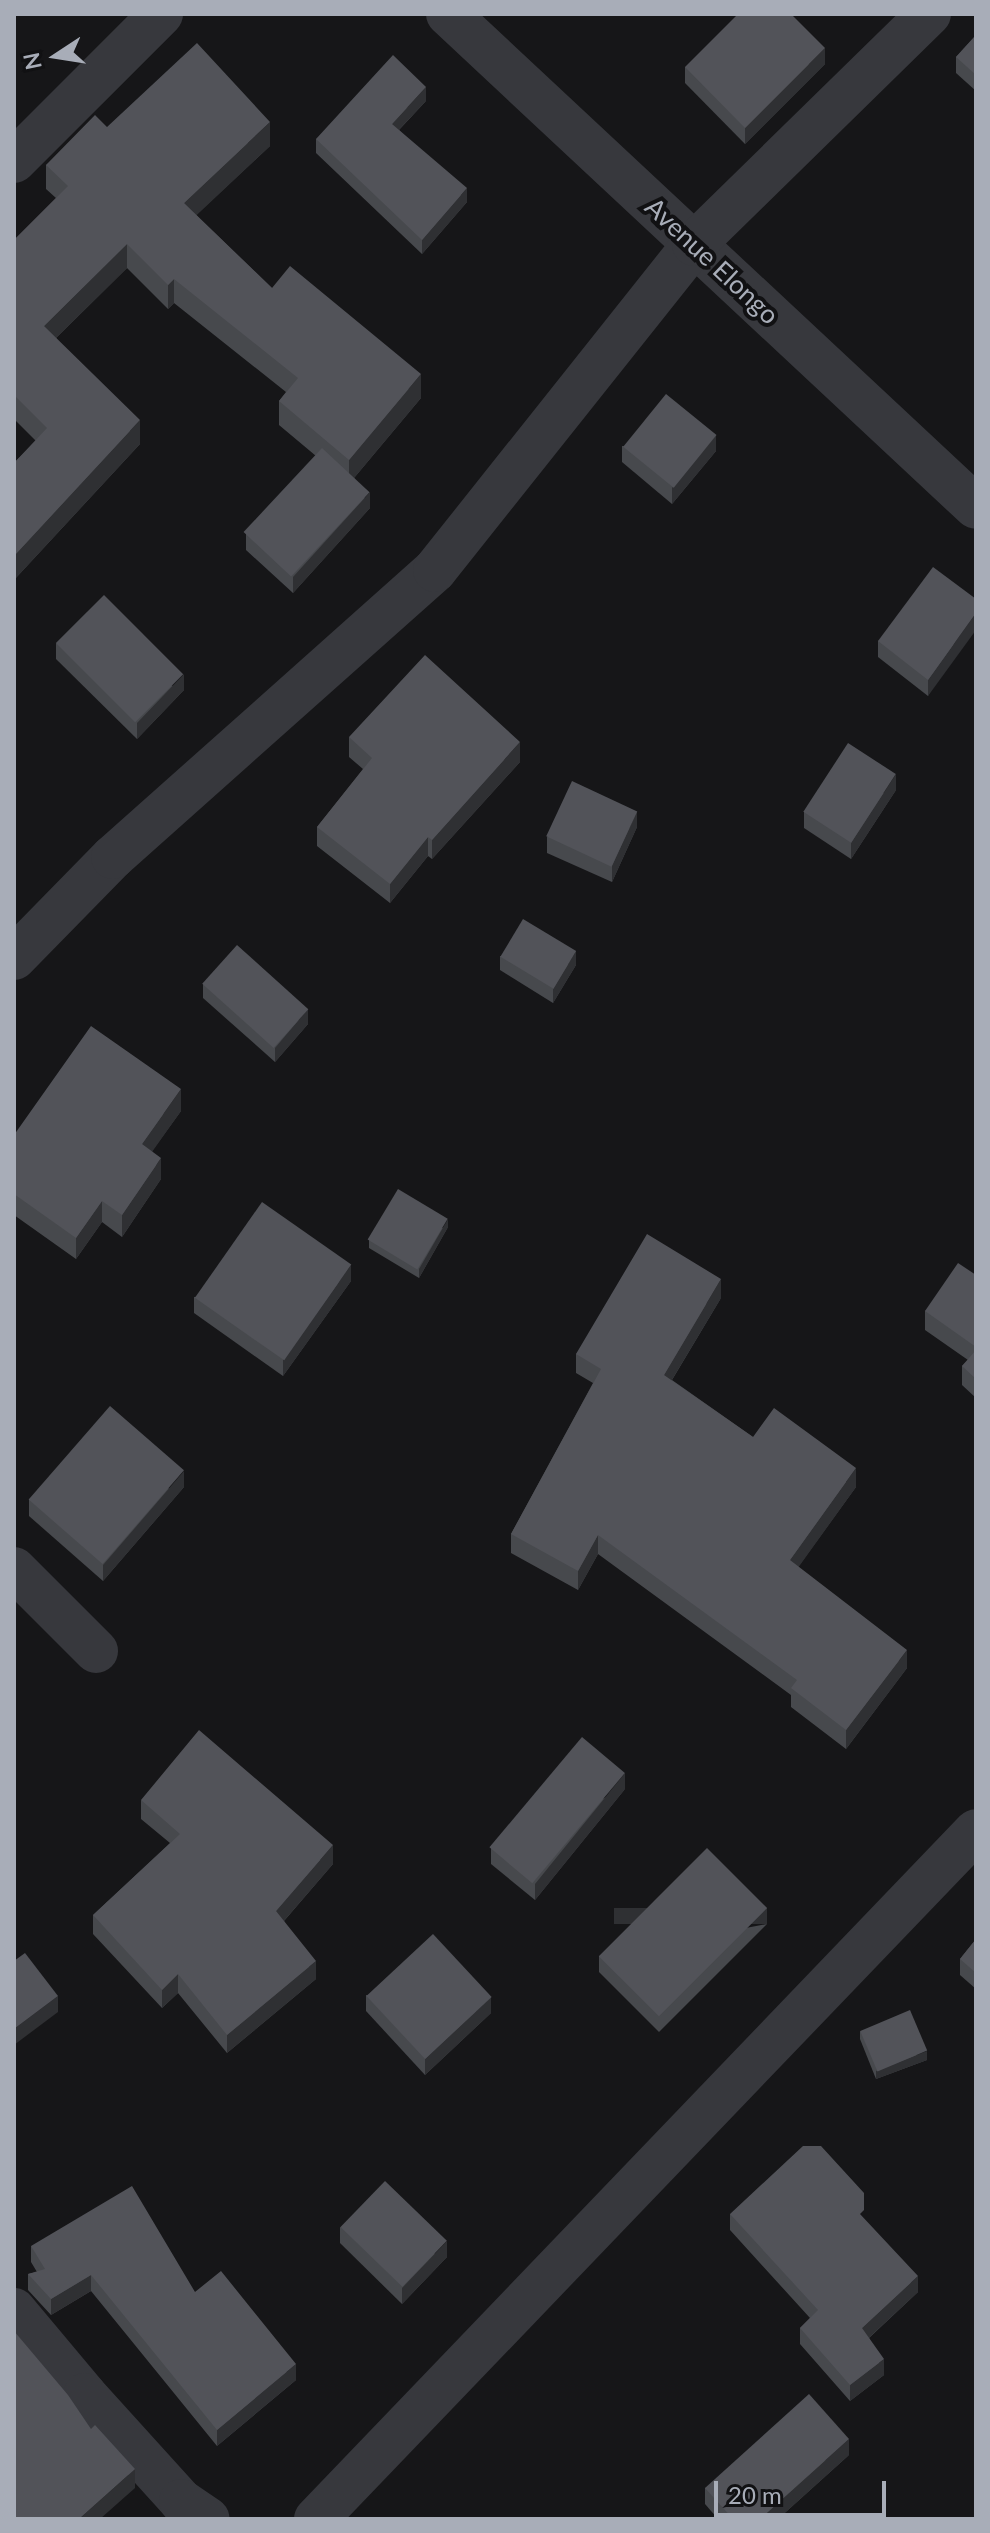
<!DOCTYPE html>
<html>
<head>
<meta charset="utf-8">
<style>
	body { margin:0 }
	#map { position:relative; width:990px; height:2533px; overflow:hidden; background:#161618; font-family:Lato,sans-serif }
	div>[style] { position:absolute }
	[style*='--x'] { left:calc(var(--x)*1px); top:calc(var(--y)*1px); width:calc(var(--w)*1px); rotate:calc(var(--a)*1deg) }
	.minor>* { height:44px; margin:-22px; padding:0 22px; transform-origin:22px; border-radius:22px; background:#37383d }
	.wall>* { inset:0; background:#47494d }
	.shaded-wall>* { inset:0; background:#2f3033; transform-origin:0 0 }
	.building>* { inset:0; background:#525359; transform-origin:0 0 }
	span { translate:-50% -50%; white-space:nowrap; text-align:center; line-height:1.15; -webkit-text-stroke:8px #111113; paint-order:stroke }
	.street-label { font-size:26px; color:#a8adb8 }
	.frame { position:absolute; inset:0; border:16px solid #a8adb8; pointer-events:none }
	.north { position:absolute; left:16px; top:16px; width:80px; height:80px; -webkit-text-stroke:6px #111113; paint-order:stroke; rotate:258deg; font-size:22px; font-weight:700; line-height:32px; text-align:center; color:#a8adb8 }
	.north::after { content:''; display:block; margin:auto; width:28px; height:36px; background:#a8adb8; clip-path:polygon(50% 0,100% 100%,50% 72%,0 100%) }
	.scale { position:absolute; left:714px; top:2481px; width:172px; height:36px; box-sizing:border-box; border:4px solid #a8adb8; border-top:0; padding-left:10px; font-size:24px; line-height:28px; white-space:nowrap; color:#a8adb8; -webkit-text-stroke:6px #111113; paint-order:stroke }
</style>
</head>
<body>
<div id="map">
	<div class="minor">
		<div style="--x:448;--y:14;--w:722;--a:43.04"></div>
		<div style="--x:14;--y:161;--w:208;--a:-45"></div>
		<div style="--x:14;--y:958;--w:141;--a:-45.6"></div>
		<div style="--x:113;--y:857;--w:431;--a:-41.7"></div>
		<div style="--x:435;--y:570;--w:416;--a:-51.5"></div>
		<div style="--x:694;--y:244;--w:329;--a:-44.4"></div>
		<div style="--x:14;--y:1569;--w:116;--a:45"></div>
		<div style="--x:14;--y:2310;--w:111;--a:50.1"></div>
		<div style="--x:85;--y:2395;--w:143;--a:47.8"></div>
		<div style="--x:181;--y:2501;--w:32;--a:34"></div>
		<div style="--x:316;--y:2519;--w:953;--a:-46.19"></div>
	</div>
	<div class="wall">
		<div style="clip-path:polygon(976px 35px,976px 91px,956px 73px,956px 57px)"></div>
		<div style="clip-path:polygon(825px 64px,745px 144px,685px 83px,685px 67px)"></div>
		<div style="clip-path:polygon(426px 101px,399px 130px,467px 202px,422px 254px,316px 153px,316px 139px)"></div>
		<div style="clip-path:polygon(107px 127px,270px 146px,196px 215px,272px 288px,421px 398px,354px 478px,370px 508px,293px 593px,246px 550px,246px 534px,316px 456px,279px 425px,279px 401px,286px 392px,174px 303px,168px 309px,127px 268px,56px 338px,140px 444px,14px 580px,14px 463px,36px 441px,14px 419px,14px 240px,56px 198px,46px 189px,46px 165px)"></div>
		<div style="clip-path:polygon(622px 446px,716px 451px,672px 504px,622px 462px)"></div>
		<div style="clip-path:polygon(976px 599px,928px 696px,878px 657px,878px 641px)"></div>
		<div style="clip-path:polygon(56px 643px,184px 690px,137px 739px,56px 659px)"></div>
		<div style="clip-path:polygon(349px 737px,520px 762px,432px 859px,428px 856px,390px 903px,317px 846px,317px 827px,363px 769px,349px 757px)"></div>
		<div style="clip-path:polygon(896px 790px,851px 859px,804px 828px,804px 812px)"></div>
		<div style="clip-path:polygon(637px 827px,612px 882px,547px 853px,547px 837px)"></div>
		<div style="clip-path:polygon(500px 956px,576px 965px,553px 1003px,500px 970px)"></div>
		<div style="clip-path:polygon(203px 984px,308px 1024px,275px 1062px,203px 998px)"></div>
		<div style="clip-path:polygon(181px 1111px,152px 1151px,161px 1179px,122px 1237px,102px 1222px,76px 1259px,14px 1215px,14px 1135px)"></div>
		<div style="clip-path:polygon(448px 1227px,419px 1278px,369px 1248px,369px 1240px)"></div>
		<div style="clip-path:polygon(976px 1275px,976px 1398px,962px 1385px,962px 1366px,968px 1360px,925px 1330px,925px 1311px)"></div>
		<div style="clip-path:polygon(351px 1281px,283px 1376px,194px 1313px,194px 1297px)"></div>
		<div style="clip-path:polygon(721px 1298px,672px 1380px,753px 1437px,856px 1487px,798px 1567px,907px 1668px,846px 1749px,791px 1707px,791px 1695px,598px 1554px,578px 1590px,511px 1553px,511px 1534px,593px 1383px,576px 1373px,576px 1354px)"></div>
		<div style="clip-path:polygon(184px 1487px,103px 1581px,29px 1516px,29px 1500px)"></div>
		<div style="clip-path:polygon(625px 1789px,535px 1900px,491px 1864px,491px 1848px)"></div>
		<div style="clip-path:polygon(141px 1800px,333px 1864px,284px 1921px,316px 1979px,227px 2053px,178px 1993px,162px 2008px,93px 1934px,93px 1915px,170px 1843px,141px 1819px)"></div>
		<div style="clip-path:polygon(767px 1924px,659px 2032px,599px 1972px,599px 1956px)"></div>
		<div style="clip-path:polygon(976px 1939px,976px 1989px,960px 1975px,960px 1959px)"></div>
		<div style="clip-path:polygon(366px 1995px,491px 2013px,425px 2075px,366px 2011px)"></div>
		<div style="clip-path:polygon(860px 2031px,927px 2060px,876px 2079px,860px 2039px)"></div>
		<div style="clip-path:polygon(730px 2214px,864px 2219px,918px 2292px,869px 2338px,884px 2375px,850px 2401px,800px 2344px,800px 2328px,810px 2318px,730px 2230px)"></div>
		<div style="clip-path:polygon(340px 2227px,447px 2257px,402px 2304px,340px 2243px)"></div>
		<div style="clip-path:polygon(31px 2246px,195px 2292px,296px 2380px,217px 2446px,91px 2291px,51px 2315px,28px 2290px,28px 2274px,37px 2272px,31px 2262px)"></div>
		<div style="clip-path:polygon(849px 2455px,778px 2519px,718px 2519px,705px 2504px,705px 2488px)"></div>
	</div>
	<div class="shaded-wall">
		<div style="clip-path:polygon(825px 48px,825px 64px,745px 144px,745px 128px)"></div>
		<div style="clip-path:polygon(426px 87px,426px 101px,392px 137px,392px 124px)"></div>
		<div style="clip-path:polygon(270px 122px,270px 146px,184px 227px,184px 203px)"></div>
		<div style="clip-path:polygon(467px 188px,467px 202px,422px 254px,422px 240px)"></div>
		<div style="clip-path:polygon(127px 244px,127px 268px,44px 350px,44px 326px)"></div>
		<div style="clip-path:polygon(174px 279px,174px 303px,168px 309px,168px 285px)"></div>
		<div style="clip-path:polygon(421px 374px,421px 398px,349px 484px,349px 460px)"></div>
		<div style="clip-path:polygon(140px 420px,140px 444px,14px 580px,14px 556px)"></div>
		<div style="clip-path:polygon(716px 435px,716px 451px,672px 504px,672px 488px)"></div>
		<div style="clip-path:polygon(370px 492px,370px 508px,293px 593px,293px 577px)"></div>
		<div style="clip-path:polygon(976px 613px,976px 630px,928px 696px,928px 680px)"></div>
		<div style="clip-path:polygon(184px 674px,184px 690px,137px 739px,137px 723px)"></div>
		<div style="clip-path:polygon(520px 742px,520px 762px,432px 859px,432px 840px)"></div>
		<div style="clip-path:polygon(896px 774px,896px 790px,851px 859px,851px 843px)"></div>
		<div style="clip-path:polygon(637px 811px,637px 827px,612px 882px,612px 866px)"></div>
		<div style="clip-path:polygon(428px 837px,428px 856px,390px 903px,390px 884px)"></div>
		<div style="clip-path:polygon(576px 951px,576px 965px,553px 1003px,553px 989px)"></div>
		<div style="clip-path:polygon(308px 1009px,308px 1024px,275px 1062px,275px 1048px)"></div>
		<div style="clip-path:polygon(181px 1089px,181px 1111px,142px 1166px,142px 1144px)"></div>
		<div style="clip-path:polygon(161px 1158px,161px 1179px,122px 1237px,122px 1215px)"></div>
		<div style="clip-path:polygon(102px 1201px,102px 1222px,76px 1259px,76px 1238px)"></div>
		<div style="clip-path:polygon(448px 1219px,448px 1227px,419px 1278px,419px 1269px)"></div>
		<div style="clip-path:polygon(351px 1265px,351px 1281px,283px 1376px,283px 1360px)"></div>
		<div style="clip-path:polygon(721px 1279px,721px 1298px,664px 1393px,664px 1375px)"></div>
		<div style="clip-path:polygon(856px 1468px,856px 1487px,790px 1579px,790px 1560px)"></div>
		<div style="clip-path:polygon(184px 1471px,184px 1487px,103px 1581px,103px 1565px)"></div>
		<div style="clip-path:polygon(598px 1535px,598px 1554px,578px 1590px,578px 1571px)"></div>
		<div style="clip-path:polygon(907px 1650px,907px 1668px,846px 1749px,846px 1730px)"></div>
		<div style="clip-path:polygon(625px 1773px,625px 1789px,535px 1900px,535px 1884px)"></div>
		<div style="clip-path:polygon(333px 1845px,333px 1864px,276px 1930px,276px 1911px)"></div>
		<div style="left:767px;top:1908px;width:16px;height:153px;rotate:90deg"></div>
		<div style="clip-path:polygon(316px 1961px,316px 1979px,227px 2053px,227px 2035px)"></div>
		<div style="clip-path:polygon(178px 1974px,178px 1993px,162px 2008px,162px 1990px)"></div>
		<div style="clip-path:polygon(58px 1996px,58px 2012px,14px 2045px,14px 2029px)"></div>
		<div style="clip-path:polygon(491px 1997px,491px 2013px,425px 2075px,425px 2059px)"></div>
		<div style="clip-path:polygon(927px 2051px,927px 2060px,876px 2079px,876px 2071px)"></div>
		<div style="clip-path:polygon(447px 2241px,447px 2257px,402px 2304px,402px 2288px)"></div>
		<div style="clip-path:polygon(91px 2275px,91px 2291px,51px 2315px,51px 2299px)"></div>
		<div style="clip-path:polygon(918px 2276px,918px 2292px,862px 2344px,862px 2328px)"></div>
		<div style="clip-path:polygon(884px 2359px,884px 2375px,850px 2401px,850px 2385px)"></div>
		<div style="clip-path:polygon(296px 2364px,296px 2380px,217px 2446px,217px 2430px)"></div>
		<div style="clip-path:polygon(849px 2439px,849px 2455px,778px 2519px,760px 2519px)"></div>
		<div style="clip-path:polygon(135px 2469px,135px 2488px,100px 2519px,79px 2519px)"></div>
	</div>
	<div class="building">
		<div style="clip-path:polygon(738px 14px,791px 14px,825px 48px,745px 128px,685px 67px)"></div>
		<div style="clip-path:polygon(976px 35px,976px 75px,956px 57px)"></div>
		<div style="clip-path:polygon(197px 43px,270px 122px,184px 203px,272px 288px,290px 266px,421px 374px,349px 460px,279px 401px,298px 378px,174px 279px,168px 285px,127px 244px,44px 326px,140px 420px,14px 556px,14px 463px,47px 428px,14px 395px,14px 240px,68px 186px,46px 165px,95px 115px,107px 127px)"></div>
		<div style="clip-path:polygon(393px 55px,426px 87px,392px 124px,467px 188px,422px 240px,316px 139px)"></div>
		<div style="left:666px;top:394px;width:65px;height:68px;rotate:39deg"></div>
		<div style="left:322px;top:448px;width:65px;height:115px;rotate:43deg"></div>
		<div style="clip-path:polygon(933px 567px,976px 599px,976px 613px,928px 680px,878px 641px)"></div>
		<div style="left:104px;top:595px;width:112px;height:68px;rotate:45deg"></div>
		<div style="clip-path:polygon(425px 655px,520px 742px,432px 840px,428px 837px,390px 884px,317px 827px,372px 758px,349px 737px)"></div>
		<div style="left:848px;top:743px;width:57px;height:82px;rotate:33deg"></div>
		<div style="left:572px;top:781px;width:72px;height:61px;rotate:25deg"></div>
		<div style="left:523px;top:919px;width:62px;height:44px;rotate:31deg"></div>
		<div style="left:237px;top:945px;width:96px;height:52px;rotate:42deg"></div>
		<div style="clip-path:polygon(91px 1026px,181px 1089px,142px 1144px,161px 1158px,122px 1215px,102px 1201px,76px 1238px,14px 1194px,14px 1135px)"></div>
		<div style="left:398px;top:1189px;width:58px;height:59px;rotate:31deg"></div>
		<div style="left:262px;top:1202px;width:109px;height:117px;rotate:35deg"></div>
		<div style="clip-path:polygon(647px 1234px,721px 1279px,664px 1375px,753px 1437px,774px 1408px,856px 1468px,790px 1560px,907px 1650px,846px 1730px,791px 1688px,797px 1680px,598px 1535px,578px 1571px,511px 1534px,601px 1369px,576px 1354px)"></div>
		<div style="clip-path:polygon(958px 1263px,976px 1275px,976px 1347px,925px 1311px)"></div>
		<div style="clip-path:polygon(976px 1350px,976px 1379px,962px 1366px)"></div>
		<div style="left:110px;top:1406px;width:98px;height:124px;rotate:41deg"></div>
		<div style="clip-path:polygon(199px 1730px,333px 1845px,276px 1911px,316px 1961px,227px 2035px,178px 1974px,162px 1990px,93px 1915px,180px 1834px,141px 1800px)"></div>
		<div style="left:582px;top:1737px;width:56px;height:144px;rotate:40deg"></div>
		<div style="left:707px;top:1848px;width:85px;height:153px;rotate:45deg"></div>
		<div style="left:433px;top:1934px;width:86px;height:91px;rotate:47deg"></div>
		<div style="clip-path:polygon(976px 1939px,976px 1973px,960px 1959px)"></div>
		<div style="clip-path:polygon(25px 1953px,58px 1996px,14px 2029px,14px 1961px)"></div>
		<div style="left:910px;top:2010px;width:44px;height:54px;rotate:67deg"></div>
		<div style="clip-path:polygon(803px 2146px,821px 2146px,864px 2193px,864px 2210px,860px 2214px,918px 2276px,862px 2328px,884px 2359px,850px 2385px,800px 2328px,818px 2310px,730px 2214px)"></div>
		<div style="left:385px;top:2181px;width:86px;height:64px;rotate:44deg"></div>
		<div style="clip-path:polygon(132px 2186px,195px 2292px,221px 2271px,296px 2364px,217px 2430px,91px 2275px,51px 2299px,28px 2274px,45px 2269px,31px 2246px)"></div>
		<div style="clip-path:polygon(14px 2331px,68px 2395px,91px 2429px,95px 2425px,135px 2469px,79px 2519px,14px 2519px)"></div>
		<div style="clip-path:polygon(809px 2394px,849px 2439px,760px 2519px,733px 2519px,705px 2488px)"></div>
	</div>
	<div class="street-label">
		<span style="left:712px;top:261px;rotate:43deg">Avenue Elongo</span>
	</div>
	<div class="frame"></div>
	<div class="north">N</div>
	<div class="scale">20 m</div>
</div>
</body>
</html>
